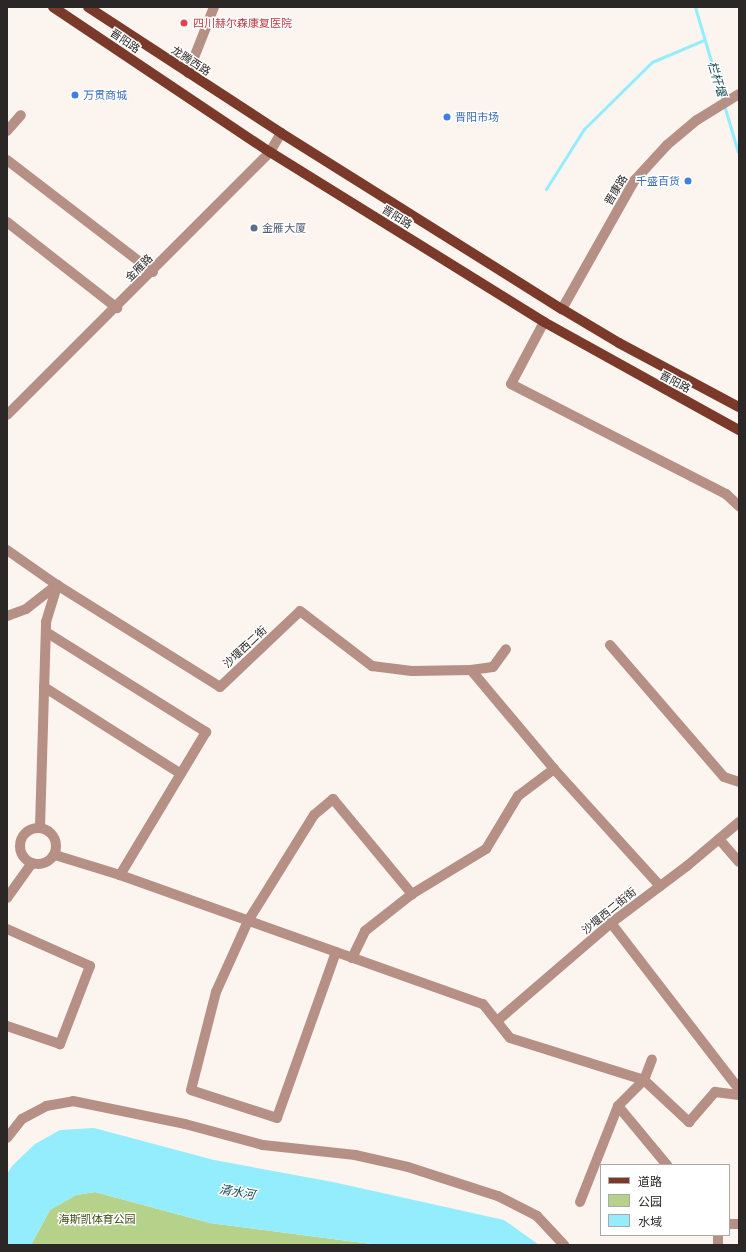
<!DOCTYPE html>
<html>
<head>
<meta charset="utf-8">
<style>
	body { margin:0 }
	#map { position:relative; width:746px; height:1252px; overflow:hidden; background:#fbf4ef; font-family:"Public Sans","Noto Sans SC",sans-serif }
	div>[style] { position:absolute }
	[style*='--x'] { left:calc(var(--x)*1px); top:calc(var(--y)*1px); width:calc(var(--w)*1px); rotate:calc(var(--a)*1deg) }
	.green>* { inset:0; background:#b6d189 }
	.water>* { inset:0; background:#93edfd }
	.stream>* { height:3px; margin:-1.5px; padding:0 1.5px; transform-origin:1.5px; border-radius:1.5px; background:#93edfd }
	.minor>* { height:10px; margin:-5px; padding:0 5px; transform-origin:5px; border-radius:5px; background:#b68f85 }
	.minor>.ring { margin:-5px; padding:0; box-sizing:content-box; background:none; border:10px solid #b68f85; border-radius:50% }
	.major>* { height:10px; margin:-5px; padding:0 5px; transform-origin:5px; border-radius:5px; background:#7a3929 }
	.dots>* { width:11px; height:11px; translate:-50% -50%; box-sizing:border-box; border:2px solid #fff; border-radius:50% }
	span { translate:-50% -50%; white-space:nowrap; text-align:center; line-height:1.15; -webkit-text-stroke:3px #fff; paint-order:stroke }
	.health-label { font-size:11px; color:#be3a42 }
	.left { translate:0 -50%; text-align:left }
	.street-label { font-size:11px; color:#2a2726 }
	.shop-label { font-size:11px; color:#366cbe }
	.right { translate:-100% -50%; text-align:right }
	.service-label { font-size:11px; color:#4e5e75 }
	.park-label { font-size:11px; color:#384a0e }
	.water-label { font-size:12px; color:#0f464f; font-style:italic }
	.frame { position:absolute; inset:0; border:8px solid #2a2726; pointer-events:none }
	.legend { position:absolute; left:600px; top:1164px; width:130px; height:72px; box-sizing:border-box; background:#fff; border:1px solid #aaa9a8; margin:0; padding:5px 7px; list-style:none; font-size:12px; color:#2a2726 }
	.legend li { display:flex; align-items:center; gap:8px; height:20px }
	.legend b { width:20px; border:1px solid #aaa9a8 }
</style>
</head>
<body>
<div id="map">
	<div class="green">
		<div style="clip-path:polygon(95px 1192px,210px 1223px,379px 1245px,31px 1245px,50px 1210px,76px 1195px)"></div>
	</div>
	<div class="water">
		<div style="clip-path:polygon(94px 1128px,214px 1160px,333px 1182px,504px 1220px,539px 1245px,379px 1245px,210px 1223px,95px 1192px,76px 1195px,50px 1210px,31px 1245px,7px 1245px,7px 1174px,12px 1166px,35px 1144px,60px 1130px)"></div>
	</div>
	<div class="stream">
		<div style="--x:695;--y:7;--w:151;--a:73.5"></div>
		<div style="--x:546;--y:189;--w:71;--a:-57.7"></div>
		<div style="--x:584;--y:129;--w:95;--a:-44.6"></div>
		<div style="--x:652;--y:62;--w:56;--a:-22.9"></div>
	</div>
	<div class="minor">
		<div style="--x:188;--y:73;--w:71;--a:-68.5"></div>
		<div style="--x:7;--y:131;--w:21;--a:-49"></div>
		<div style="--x:7;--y:160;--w:184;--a:37.5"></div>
		<div style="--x:7;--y:222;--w:140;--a:38"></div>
		<div style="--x:562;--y:309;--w:147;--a:-60.6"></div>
		<div style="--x:634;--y:181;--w:49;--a:-47.5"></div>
		<div style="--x:667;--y:145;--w:39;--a:-40"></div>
		<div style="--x:697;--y:120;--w:49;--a:-31.8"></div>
		<div style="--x:544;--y:322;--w:70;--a:118"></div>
		<div style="--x:511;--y:384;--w:242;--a:27.1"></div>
		<div style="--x:726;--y:494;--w:18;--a:43"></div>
		<div style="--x:7;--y:415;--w:372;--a:-45"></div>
		<div style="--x:270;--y:152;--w:22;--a:-60"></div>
		<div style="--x:7;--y:550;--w:61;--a:35"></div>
		<div style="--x:57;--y:585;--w:192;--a:32"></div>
		<div style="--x:220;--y:687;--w:110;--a:-43.5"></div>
		<div style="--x:300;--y:611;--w:91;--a:37.4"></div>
		<div style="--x:372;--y:666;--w:40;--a:7.1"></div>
		<div style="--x:412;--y:671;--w:59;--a:-1"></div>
		<div style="--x:471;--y:670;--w:22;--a:-8"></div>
		<div style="--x:493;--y:667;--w:22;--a:-54"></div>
		<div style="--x:7;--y:616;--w:20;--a:-20"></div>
		<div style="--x:26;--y:609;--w:39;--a:-38"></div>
		<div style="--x:46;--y:632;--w:189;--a:32"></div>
		<div style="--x:206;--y:732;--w:167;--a:121"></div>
		<div style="--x:610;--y:645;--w:174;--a:49.2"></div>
		<div style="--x:724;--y:777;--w:16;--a:18"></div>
		<div style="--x:471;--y:670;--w:129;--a:50"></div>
		<div style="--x:554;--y:769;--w:158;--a:47.8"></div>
		<div style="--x:44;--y:687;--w:162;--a:32.4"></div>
		<div style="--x:40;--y:827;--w:205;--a:-88.3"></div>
		<div style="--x:46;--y:622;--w:39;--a:-73"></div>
		<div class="ring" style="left:20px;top:828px;width:26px;height:26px"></div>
		<div style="--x:719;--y:839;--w:30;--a:49"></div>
		<div style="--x:55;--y:855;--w:68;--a:17.1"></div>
		<div style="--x:120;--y:875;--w:385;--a:19.6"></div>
		<div style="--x:483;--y:1004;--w:43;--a:51.5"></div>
		<div style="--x:510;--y:1038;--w:140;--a:17.4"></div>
		<div style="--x:644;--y:1080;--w:62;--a:43"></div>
		<div style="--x:689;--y:1122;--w:40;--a:-49"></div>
		<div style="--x:715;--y:1092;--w:24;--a:7"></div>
		<div style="--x:7;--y:898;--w:43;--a:-54.5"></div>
		<div style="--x:611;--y:923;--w:210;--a:52.4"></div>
		<div style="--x:7;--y:929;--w:91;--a:24"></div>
		<div style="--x:90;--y:966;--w:84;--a:111"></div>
		<div style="--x:60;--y:1044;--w:56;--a:-161.2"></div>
		<div style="--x:336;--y:952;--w:176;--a:109.6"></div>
		<div style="--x:277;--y:1118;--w:90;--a:-162"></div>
		<div style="--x:191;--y:1090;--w:101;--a:-75.7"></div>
		<div style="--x:216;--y:992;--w:78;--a:-65.7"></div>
		<div style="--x:248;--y:921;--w:125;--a:-58.1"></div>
		<div style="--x:314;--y:815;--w:25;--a:-40"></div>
		<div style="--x:333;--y:799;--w:124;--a:50.3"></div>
		<div style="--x:352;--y:958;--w:30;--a:-64"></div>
		<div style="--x:365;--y:931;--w:60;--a:-38.2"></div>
		<div style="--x:412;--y:894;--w:87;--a:-31.3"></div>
		<div style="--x:486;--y:849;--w:62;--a:-58.9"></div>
		<div style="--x:518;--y:796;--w:45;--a:-36.9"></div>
		<div style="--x:497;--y:1021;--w:150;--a:-40.7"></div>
		<div style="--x:611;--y:923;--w:95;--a:-36.9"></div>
		<div style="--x:687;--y:866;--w:68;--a:-40.2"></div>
		<div style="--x:618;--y:1106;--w:77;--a:50.3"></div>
		<div style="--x:7;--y:1138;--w:24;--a:-52"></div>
		<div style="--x:22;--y:1119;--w:27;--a:-28"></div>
		<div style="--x:46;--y:1106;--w:27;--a:-10"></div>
		<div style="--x:73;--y:1101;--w:114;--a:11.6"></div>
		<div style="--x:185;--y:1124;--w:81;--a:15.1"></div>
		<div style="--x:263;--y:1145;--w:93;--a:6.2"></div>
		<div style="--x:355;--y:1155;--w:54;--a:12.8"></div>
		<div style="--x:408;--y:1167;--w:95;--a:17.9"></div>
		<div style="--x:498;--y:1196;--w:44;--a:27.1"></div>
		<div style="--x:537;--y:1216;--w:40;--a:47"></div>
		<div style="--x:580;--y:1202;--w:103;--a:-68.4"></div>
		<div style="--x:618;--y:1106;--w:37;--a:-45"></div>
		<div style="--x:644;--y:1080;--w:22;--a:-69"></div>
		<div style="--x:729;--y:1224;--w:10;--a:0"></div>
		<div style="--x:718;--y:1245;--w:10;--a:-90"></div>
	</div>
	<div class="major">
		<div style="--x:53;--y:7;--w:261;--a:33.8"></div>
		<div style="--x:270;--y:152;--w:322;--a:31.8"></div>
		<div style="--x:544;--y:322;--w:223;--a:29"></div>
		<div style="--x:88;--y:7;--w:230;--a:33.1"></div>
		<div style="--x:281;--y:133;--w:332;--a:32.1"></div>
		<div style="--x:562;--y:309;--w:66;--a:30.8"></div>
		<div style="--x:619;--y:343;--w:136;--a:28.1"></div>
	</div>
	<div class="dots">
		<div style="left:184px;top:23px;background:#e0444e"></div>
		<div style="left:75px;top:95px;background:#3f7fe0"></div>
		<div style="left:447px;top:117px;background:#3f7fe0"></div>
		<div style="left:688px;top:181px;background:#3f7fe0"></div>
		<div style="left:254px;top:228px;background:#5c6f8a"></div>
	</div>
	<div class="health-label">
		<span class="left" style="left:193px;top:23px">四川赫尔森康复医院</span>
	</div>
	<div class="street-label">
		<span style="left:125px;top:41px;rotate:34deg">晋阳路</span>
		<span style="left:191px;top:61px;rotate:33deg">龙腾西路</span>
		<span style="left:616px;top:190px;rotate:-59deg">晋康路</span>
		<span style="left:397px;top:217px;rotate:32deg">晋阳路</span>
		<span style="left:139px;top:268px;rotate:-45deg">金雁路</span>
		<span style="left:675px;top:382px;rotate:28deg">晋阳路</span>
		<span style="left:245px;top:647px;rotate:-43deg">沙堰西二街</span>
		<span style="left:609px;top:911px;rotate:-39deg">沙堰西二街街</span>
	</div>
	<div class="shop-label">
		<span class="left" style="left:83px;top:95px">万贯商城</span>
		<span class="left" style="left:455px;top:117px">晋阳市场</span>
		<span class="right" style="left:680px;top:181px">千盛百货</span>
	</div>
	<div class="service-label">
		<span class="left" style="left:262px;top:228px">金雁大厦</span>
	</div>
	<div class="park-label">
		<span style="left:97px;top:1219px">海斯凯体育公园</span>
	</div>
	<div class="water-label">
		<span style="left:716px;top:79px;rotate:73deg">栏杆堰</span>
		<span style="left:237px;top:1193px;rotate:10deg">清水河</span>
	</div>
	<div class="frame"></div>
	<ul class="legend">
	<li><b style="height:5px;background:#7a3929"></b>道路</li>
	<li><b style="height:11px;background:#b6d189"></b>公园</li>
	<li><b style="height:11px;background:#93edfd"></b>水域</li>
	</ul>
</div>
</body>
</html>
